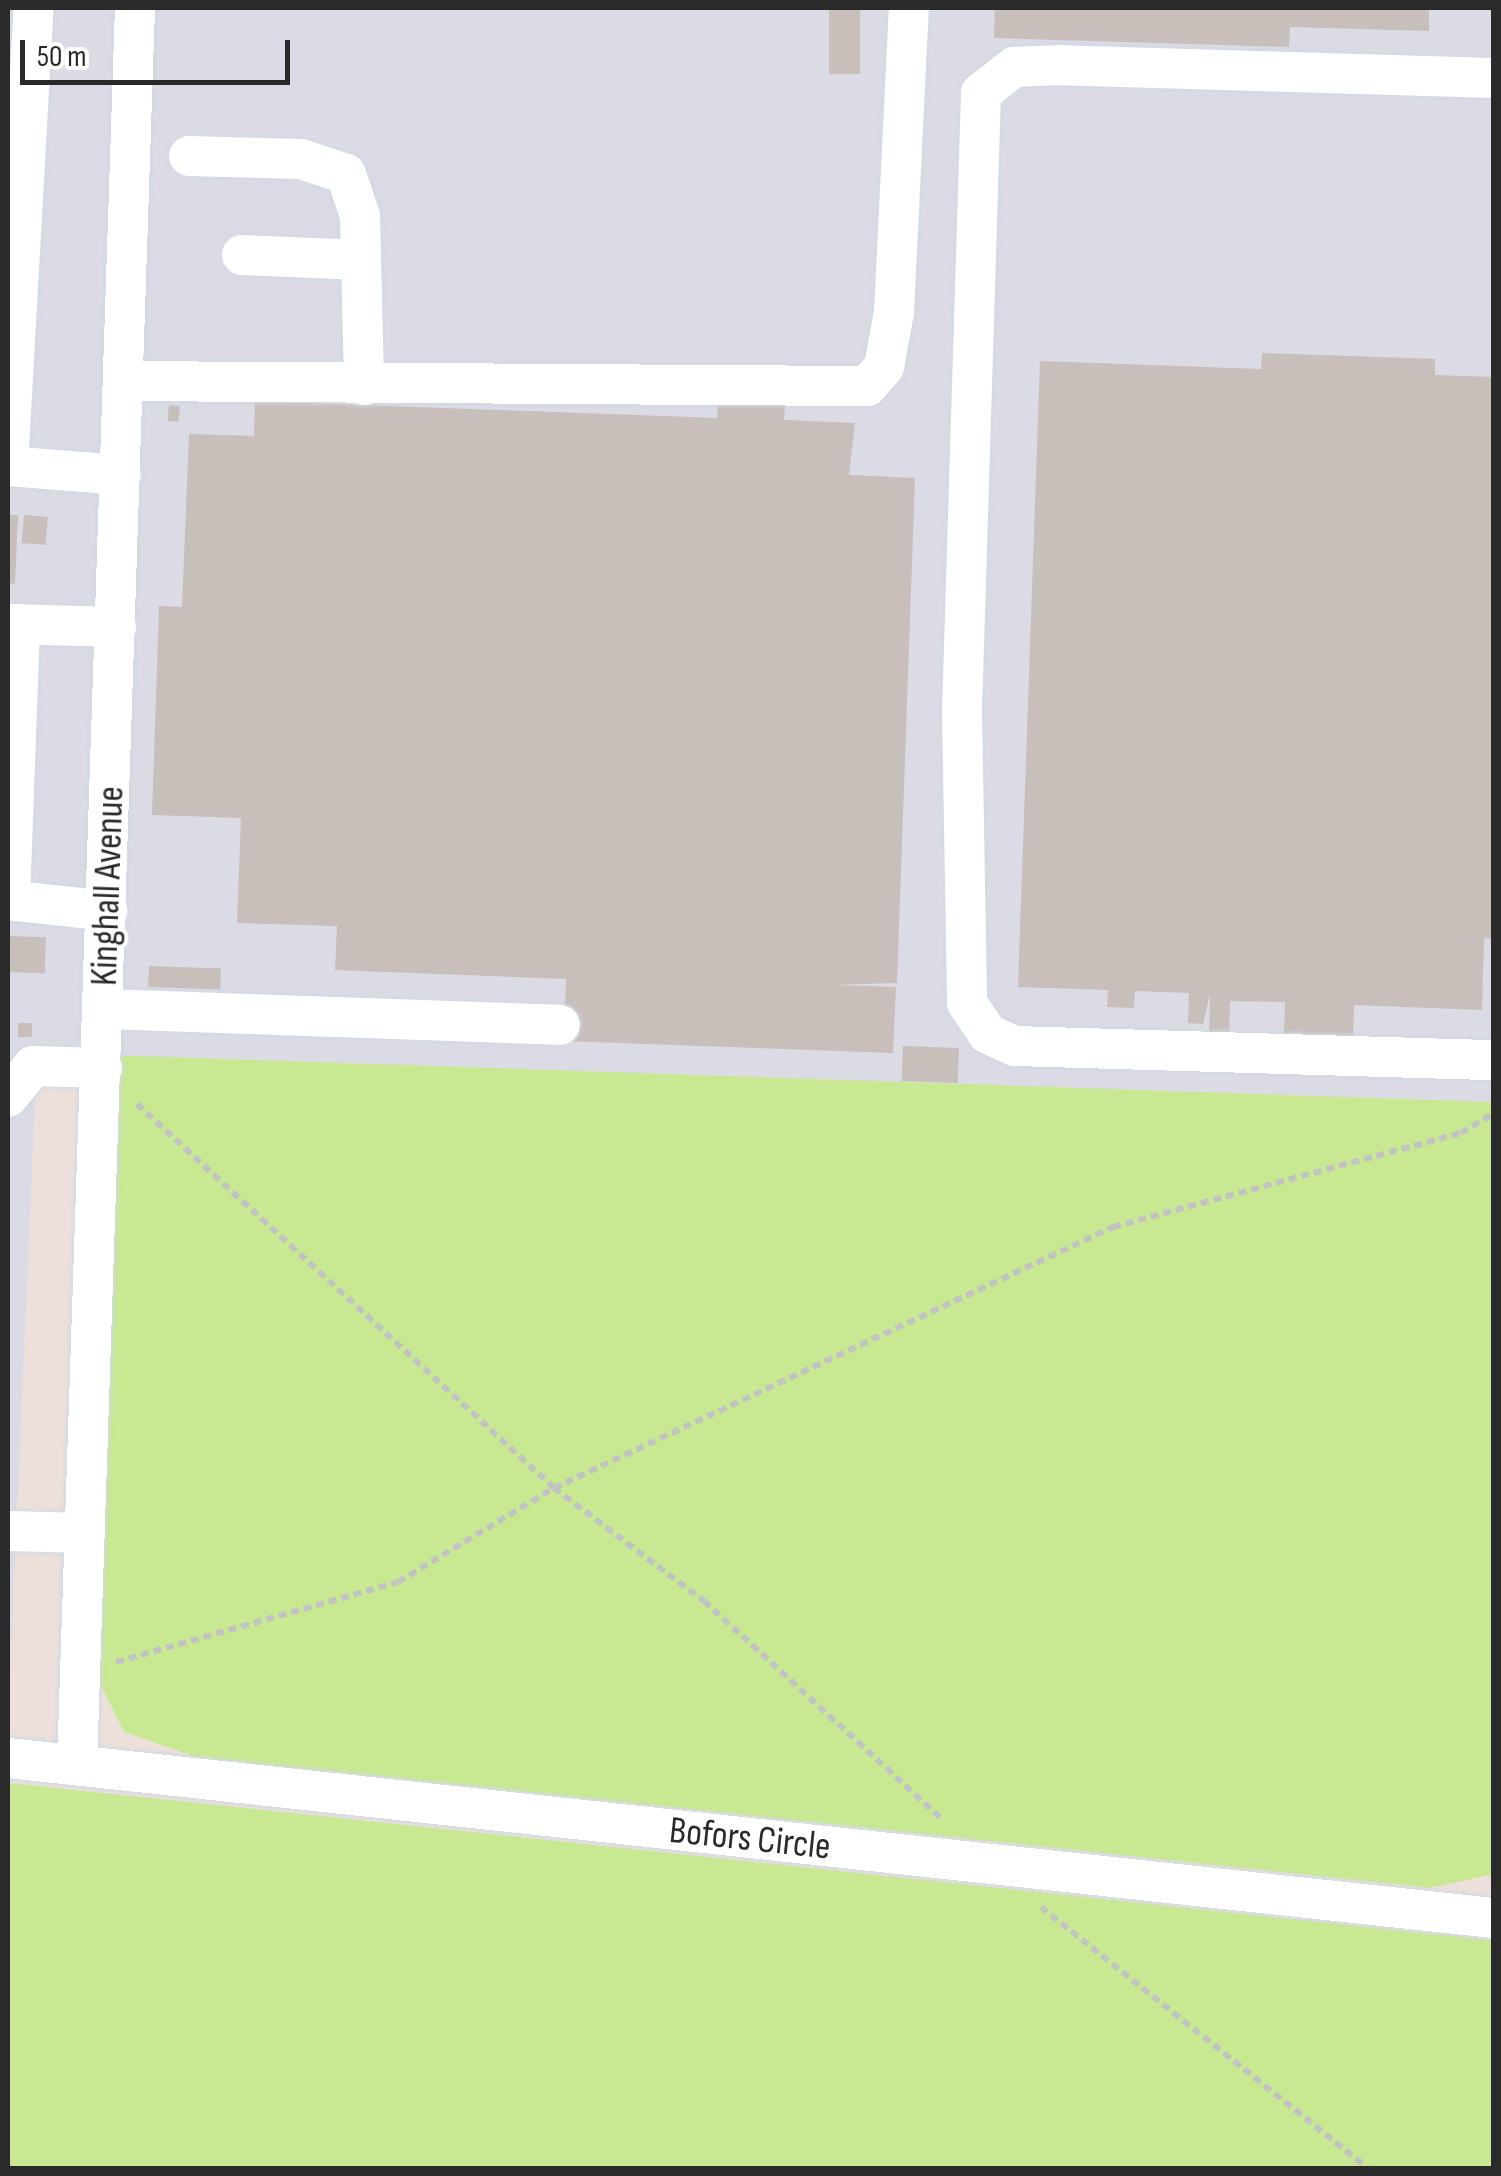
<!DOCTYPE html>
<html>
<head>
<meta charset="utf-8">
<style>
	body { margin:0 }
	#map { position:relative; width:1501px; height:2176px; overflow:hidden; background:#ede0da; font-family:"Sofia Sans Condensed",sans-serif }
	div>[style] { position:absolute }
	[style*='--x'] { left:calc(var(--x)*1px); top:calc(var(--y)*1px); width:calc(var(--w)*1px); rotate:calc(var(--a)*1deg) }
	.industrial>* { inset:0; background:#dbdbe5 }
	.green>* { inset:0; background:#c8e991 }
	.building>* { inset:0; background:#c8beba; transform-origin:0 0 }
	.path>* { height:6px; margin-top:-3px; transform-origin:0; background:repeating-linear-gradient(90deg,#c3c3c3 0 8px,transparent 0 13px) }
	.roads { filter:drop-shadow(0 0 2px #cfd9e4) drop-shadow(0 0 2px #cfd9e4) }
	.minor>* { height:40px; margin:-20px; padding:0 20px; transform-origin:20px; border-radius:20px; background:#fff }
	span { translate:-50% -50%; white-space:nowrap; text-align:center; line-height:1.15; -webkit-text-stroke:8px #fff; paint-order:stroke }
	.street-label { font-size:38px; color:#2a2a2a }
	.frame { position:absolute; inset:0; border:10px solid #2a2a2a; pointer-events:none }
	.scale { position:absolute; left:20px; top:40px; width:270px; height:45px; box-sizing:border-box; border:5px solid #2a2a2a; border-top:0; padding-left:12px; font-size:30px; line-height:35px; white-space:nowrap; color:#2a2a2a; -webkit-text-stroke:8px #fff; paint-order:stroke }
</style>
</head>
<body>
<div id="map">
	<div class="industrial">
		<div style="clip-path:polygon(8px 8px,1493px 8px,1493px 1102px,37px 1053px,8px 1724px)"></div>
	</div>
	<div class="green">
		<div style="clip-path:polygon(109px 1055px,1493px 1102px,1494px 1874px,1430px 1888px,196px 1757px,124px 1732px,94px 1671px)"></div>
		<div style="clip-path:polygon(8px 1783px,1493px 1940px,1493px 2168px,8px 2168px)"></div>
	</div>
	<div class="building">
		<div style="left:829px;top:8px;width:31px;height:66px"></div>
		<div style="clip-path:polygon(995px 8px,1429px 8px,1429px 31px,1290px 27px,1289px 47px,994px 38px)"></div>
		<div style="clip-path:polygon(1262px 353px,1435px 359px,1435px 375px,1494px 377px,1494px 939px,1484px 938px,1482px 1010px,1354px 1005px,1353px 1037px,1284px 1034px,1285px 1002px,1230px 1001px,1229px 1036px,1209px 1035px,1210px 994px,1203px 1024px,1188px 1023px,1189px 993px,1135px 991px,1134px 1008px,1107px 1007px,1108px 990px,1018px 987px,1040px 361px,1261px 369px)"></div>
		<div style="clip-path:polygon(255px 401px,717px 418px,718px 402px,785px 404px,784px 420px,855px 423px,849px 475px,915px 478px,897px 983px,832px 985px,896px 987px,893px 1053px,564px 1041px,566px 979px,335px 970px,337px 926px,237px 923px,241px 818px,152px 815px,159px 606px,182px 607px,189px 434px,254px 436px)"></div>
		<div style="left:169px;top:405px;width:11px;height:16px;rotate:5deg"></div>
		<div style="clip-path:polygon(8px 515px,18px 515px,15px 584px,8px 583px)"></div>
		<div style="left:24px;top:515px;width:24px;height:28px;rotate:5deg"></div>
		<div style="left:8px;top:936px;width:38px;height:36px;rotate:2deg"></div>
		<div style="left:149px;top:966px;width:72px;height:21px;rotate:2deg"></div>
		<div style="left:18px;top:1023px;width:14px;height:14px"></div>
		<div style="left:903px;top:1046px;width:56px;height:35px;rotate:2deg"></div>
	</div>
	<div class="path">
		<div style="--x:137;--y:1104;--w:567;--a:42.64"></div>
		<div style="--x:554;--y:1488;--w:188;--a:37"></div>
		<div style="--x:704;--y:1601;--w:323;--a:42.5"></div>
		<div style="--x:116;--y:1662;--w:293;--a:-15.8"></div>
		<div style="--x:398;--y:1582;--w:182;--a:-31.1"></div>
		<div style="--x:554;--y:1488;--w:617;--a:-25.03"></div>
		<div style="--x:1113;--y:1227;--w:360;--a:-15.1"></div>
		<div style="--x:1461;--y:1133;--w:39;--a:-31"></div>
		<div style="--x:1041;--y:1907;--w:418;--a:38.6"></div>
	</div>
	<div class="roads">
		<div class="minor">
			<div style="--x:1494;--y:78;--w:433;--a:-178.3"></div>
			<div style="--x:1061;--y:65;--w:47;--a:177.6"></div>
			<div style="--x:1014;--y:67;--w:42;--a:141.8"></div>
			<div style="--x:981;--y:93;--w:618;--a:91.76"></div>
			<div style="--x:962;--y:711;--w:292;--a:89"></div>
			<div style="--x:967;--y:1003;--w:37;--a:56"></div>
			<div style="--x:988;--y:1034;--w:30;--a:24"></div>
			<div style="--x:1015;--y:1046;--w:479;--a:1.7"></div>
			<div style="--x:189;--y:156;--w:112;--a:1.5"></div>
			<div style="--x:301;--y:159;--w:47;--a:18.4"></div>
			<div style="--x:346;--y:174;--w:44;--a:71.6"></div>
			<div style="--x:360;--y:216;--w:169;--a:88.6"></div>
			<div style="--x:242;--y:255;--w:119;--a:2.4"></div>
			<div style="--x:124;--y:381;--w:743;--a:0.39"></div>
			<div style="--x:867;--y:386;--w:25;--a:-48"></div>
			<div style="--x:884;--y:367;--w:56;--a:-79.7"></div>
			<div style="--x:894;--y:312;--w:304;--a:-87.2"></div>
			<div style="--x:8;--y:466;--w:459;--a:-86.8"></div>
			<div style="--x:8;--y:466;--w:113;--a:4.6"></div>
			<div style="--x:8;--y:624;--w:108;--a:1.6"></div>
			<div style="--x:8;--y:900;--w:100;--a:6.3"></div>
			<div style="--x:10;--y:900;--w:276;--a:-87.9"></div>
			<div style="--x:104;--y:1009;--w:456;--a:2"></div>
			<div style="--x:8;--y:1097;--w:40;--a:-51"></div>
			<div style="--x:33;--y:1066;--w:69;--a:1.7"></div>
			<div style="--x:8;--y:1531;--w:77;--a:1.5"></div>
			<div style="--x:8;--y:1758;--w:1495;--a:6.15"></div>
			<div style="--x:77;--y:1765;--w:1758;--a:-88.11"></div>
		</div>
	</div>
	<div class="street-label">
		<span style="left:108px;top:886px;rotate:-88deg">Kinghall Avenue</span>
		<span style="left:750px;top:1839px;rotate:6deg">Bofors Circle</span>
	</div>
	<div class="frame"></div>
	<div class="scale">50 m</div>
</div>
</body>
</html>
